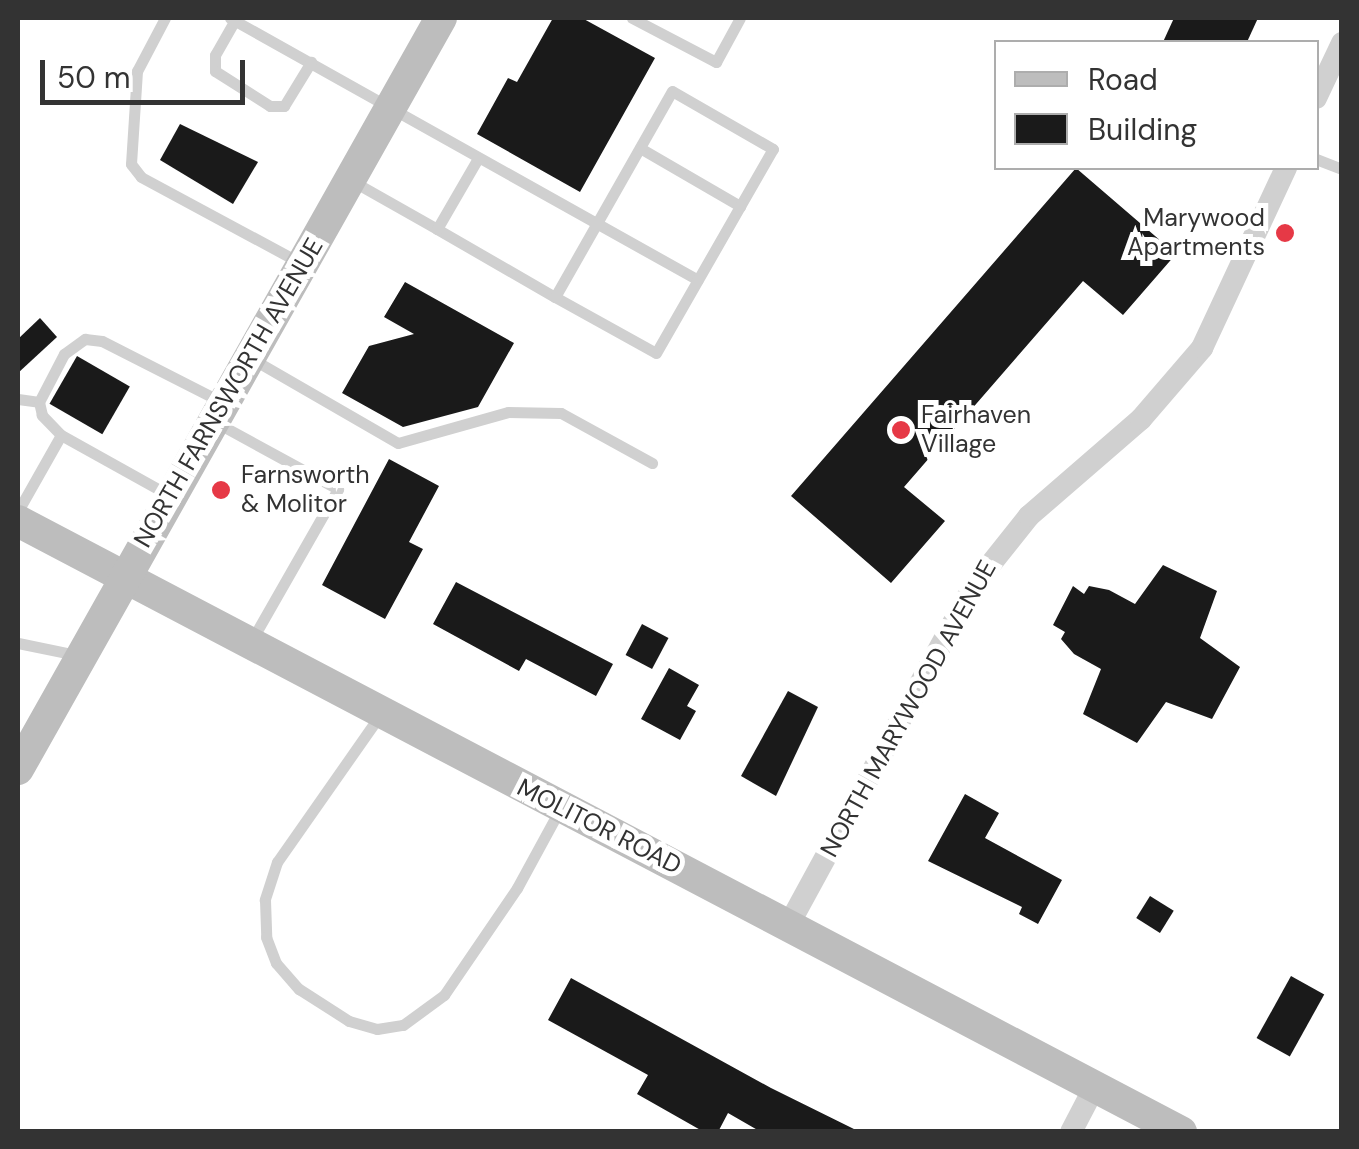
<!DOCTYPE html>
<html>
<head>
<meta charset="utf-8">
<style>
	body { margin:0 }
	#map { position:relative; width:1359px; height:1149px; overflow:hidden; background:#fff; font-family:"DM Sans",sans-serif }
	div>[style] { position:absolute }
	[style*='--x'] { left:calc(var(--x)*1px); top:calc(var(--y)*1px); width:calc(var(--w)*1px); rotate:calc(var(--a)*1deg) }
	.building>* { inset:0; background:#1a1a1a; transform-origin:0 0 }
	.lane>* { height:11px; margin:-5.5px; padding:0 5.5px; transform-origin:5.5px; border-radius:5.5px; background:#d0d0d0 }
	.street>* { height:22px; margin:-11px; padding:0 11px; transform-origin:11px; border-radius:11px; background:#d0d0d0 }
	.secondary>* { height:32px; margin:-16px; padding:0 16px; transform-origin:16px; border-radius:16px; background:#bdbdbd }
	.dots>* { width:28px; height:28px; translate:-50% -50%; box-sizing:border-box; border:5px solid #fff; border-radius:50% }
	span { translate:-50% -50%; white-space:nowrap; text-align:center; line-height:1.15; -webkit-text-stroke:10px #fff; paint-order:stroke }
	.poi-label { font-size:25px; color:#333 }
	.right { translate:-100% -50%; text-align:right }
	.left { translate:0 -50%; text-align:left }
	.street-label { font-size:25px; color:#333 }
	.frame { position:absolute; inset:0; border:20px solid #333; pointer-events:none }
	.legend { position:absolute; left:994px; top:40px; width:325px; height:130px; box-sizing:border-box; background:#fff; border:2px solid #adadad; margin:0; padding:12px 18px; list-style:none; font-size:30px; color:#333 }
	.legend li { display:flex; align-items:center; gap:20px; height:50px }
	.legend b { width:50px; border:2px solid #adadad }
	.scale { position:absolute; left:40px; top:60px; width:205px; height:45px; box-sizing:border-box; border:5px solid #333; border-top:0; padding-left:12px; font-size:30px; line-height:35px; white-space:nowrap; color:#333; -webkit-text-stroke:8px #fff; paint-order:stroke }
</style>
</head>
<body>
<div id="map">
	<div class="building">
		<div style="clip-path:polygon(553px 18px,582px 18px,655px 58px,580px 192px,477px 134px,508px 78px,517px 82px)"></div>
		<div style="clip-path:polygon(1174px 18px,1258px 18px,1247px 42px,1163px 42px)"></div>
		<div style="clip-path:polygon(180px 124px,258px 162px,233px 204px,160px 160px)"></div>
		<div style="clip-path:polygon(1076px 168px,1176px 254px,1123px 315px,1083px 281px,904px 487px,945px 521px,891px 583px,791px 496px)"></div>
		<div style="clip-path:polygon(405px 282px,514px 343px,478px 407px,403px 427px,342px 393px,369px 346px,414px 334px,384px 317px)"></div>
		<div style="clip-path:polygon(40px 318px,57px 337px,18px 373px,18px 339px)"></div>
		<div style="left:77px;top:356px;width:61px;height:55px;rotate:30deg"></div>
		<div style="clip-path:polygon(389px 459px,439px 486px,409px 542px,423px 549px,385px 619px,322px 585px)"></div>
		<div style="clip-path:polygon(1163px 565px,1217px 591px,1200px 638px,1240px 667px,1212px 719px,1166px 702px,1137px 743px,1083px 714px,1101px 669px,1074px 654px,1061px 639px,1065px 632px,1053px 625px,1073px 586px,1084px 594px,1089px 586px,1109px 590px,1135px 604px)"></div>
		<div style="clip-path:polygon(456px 582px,613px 664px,596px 696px,526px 659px,519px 671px,433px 624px)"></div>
		<div style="left:642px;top:624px;width:30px;height:35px;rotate:28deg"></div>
		<div style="clip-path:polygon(669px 668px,699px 685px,687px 706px,696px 711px,680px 740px,641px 719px)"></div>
		<div style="clip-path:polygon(788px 691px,818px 707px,776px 796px,741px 776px)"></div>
		<div style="clip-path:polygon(965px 794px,999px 813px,985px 838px,1062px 880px,1038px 924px,1019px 914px,1022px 907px,928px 861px)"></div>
		<div style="left:1150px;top:896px;width:28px;height:26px;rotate:32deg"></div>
		<div style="left:1291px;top:976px;width:38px;height:71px;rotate:29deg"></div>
		<div style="clip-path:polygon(571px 978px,771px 1088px,860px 1132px,761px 1132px,728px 1113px,718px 1132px,704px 1132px,637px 1094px,648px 1075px,548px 1020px)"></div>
	</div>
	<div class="lane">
		<div style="--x:165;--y:18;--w:60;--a:117.8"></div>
		<div style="--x:137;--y:71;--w:93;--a:93.7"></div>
		<div style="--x:131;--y:164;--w:16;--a:52"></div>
		<div style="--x:141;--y:177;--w:179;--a:28.3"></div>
		<div style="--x:230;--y:18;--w:536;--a:29.24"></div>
		<div style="--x:632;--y:18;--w:95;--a:27.6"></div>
		<div style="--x:716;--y:62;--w:50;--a:-61.4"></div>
		<div style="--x:235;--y:20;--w:40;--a:119.7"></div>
		<div style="--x:215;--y:55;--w:16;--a:90"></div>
		<div style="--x:215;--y:71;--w:65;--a:32.5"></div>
		<div style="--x:270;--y:106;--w:14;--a:0"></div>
		<div style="--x:284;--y:106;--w:52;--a:-58.5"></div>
		<div style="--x:640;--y:148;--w:116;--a:30.1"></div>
		<div style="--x:1316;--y:159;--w:28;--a:21"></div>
		<div style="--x:354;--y:182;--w:95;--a:29.5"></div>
		<div style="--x:437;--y:229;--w:136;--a:30"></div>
		<div style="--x:555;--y:297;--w:115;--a:29"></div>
		<div style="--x:656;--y:353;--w:235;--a:-60.2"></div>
		<div style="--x:773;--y:149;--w:116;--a:-150.1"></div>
		<div style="--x:672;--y:91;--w:237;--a:119.6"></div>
		<div style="--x:437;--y:229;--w:80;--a:-59.9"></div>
		<div style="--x:254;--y:360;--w:166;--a:30"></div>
		<div style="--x:398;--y:443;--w:114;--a:-15.7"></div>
		<div style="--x:508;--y:412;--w:53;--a:1.1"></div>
		<div style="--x:561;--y:413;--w:104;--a:28.8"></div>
		<div style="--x:18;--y:399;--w:21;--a:8"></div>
		<div style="--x:217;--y:423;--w:138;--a:28.6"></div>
		<div style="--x:338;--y:489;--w:174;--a:119.7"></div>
		<div style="--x:167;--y:494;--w:121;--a:-150.9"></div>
		<div style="--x:61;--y:435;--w:28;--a:-134"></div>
		<div style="--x:42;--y:415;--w:13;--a:-103"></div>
		<div style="--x:39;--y:402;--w:54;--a:-62.5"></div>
		<div style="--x:64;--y:354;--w:26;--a:-36"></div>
		<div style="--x:85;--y:339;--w:17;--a:7"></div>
		<div style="--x:102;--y:341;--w:132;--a:27"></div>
		<div style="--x:18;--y:511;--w:87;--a:-60.5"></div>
		<div style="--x:18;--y:643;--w:59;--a:11.7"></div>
		<div style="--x:380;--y:715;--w:179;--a:125"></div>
		<div style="--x:277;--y:862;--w:40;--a:108"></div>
		<div style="--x:265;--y:900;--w:37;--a:88"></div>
		<div style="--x:266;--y:937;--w:28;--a:69"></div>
		<div style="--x:276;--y:963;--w:35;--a:49"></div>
		<div style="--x:299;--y:989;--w:59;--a:32.6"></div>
		<div style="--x:349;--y:1021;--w:29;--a:16"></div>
		<div style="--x:377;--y:1029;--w:26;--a:-9"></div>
		<div style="--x:403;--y:1025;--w:51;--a:-36.2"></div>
		<div style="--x:444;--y:995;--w:130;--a:-55.7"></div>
		<div style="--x:517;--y:888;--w:90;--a:-61.4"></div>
	</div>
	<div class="street">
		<div style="--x:1316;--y:98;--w:61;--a:-64.7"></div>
		<div style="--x:788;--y:926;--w:388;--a:-61.4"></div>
		<div style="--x:974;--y:585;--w:88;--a:-51.4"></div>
		<div style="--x:1029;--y:516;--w:148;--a:-40.9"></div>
		<div style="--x:1141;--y:419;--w:94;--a:-49.3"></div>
		<div style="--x:1202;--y:348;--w:199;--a:-65"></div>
		<div style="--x:1071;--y:1132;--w:52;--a:-62.4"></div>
	</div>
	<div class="secondary">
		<div style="--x:18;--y:521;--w:1314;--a:27.72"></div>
		<div style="--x:18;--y:769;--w:862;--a:-60.61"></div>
	</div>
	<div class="dots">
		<div style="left:1285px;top:233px;background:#e63946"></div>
		<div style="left:901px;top:430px;background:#e63946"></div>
		<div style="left:221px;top:490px;background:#e63946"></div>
	</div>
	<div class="poi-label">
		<span class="right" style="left:1265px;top:233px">Marywood<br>Apartments</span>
		<span class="left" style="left:921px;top:430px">Fairhaven<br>Village</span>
		<span class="left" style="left:241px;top:490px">Farnsworth<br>&amp; Molitor</span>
	</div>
	<div class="street-label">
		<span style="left:229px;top:393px;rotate:-60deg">NORTH FARNSWORTH AVENUE</span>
		<span style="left:909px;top:709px;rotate:-61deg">NORTH MARYWOOD AVENUE</span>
		<span style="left:599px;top:827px;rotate:27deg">MOLITOR ROAD</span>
	</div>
	<div class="frame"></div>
	<ul class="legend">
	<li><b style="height:12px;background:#bdbdbd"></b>Road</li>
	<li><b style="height:28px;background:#1a1a1a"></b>Building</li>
	</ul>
	<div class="scale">50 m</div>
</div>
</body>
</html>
